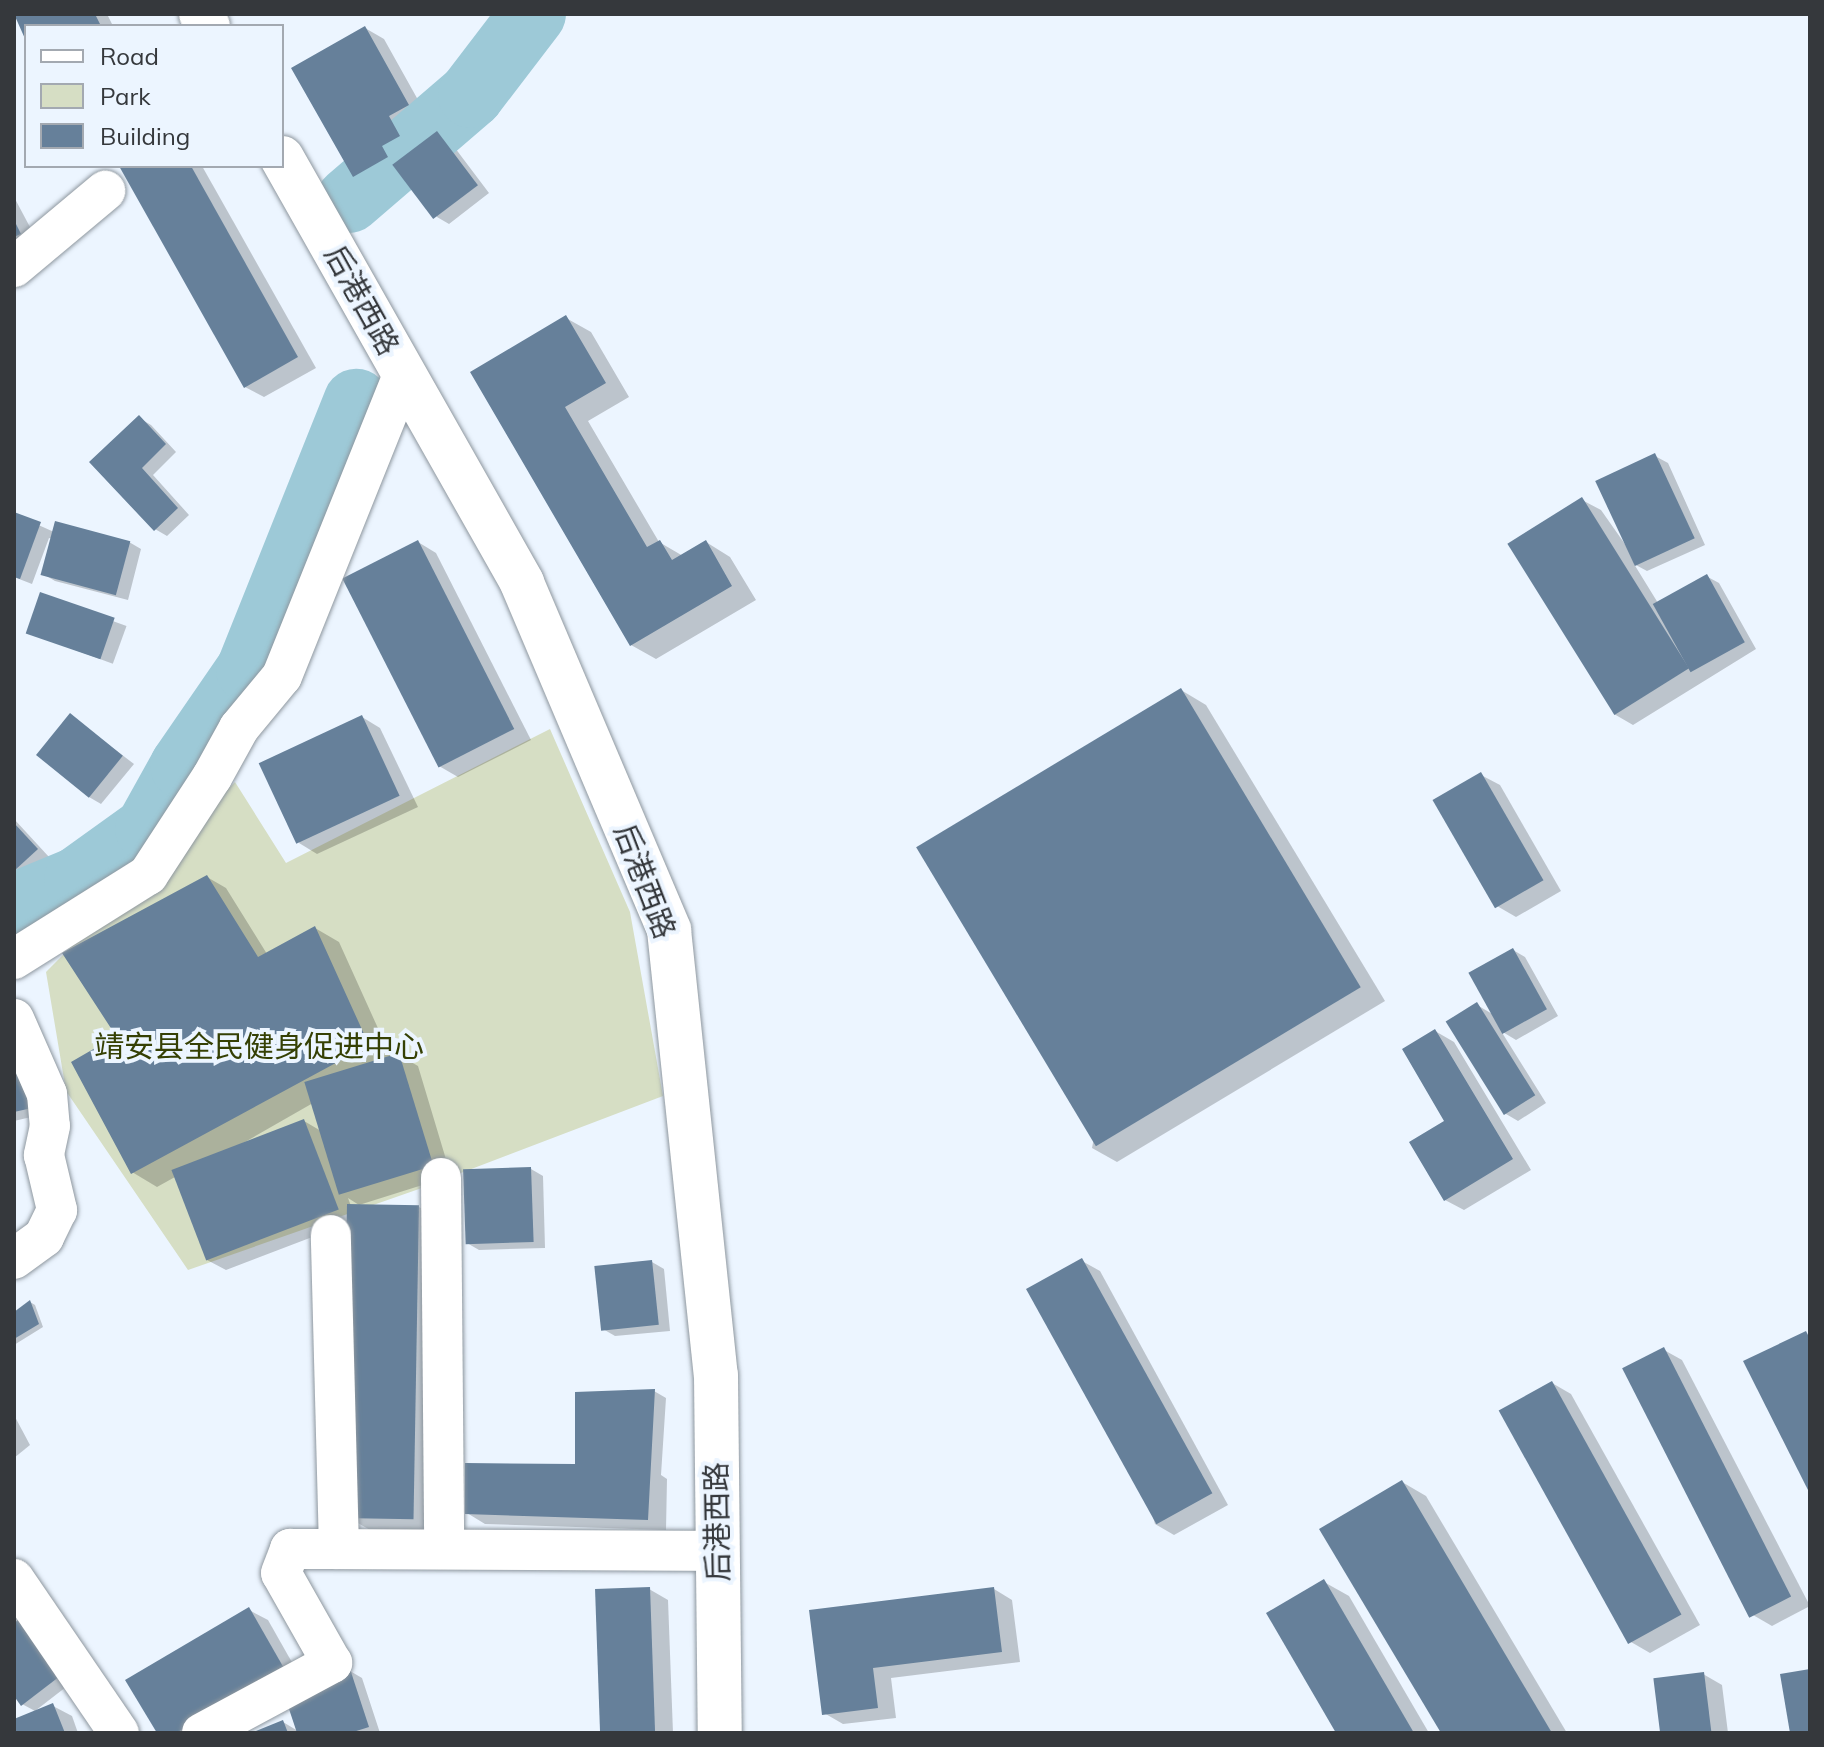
<!DOCTYPE html>
<html>
<head>
<meta charset="utf-8">
<style>
	body { margin:0 }
	#map { position:relative; width:1824px; height:1747px; overflow:hidden; background:#ecf5ff; font-family:Mulish,"Noto Sans SC",sans-serif }
	div>[style] { position:absolute }
	[style*='--x'] { left:calc(var(--x)*1px); top:calc(var(--y)*1px); width:calc(var(--w)*1px); rotate:calc(var(--a)*1deg) }
	.green>* { inset:0; background:#d6dec4 }
	.shadow>* { inset:0; background:#0003; transform-origin:0 0 }
	.river>* { height:66px; margin:-33px; padding:0 33px; transform-origin:33px; border-radius:33px; background:#9dc9d7 }
	.building>* { inset:0; background:#66809a; transform-origin:0 0 }
	.roads { filter:drop-shadow(0 0 2px #8e979f) drop-shadow(0 0 2px #8e979f) }
	.minor>* { height:40px; margin:-20px; padding:0 20px; transform-origin:20px; border-radius:20px; background:#fff }
	.major>* { height:44px; margin:-22px; padding:0 22px; transform-origin:22px; border-radius:22px; background:#fff }
	span { translate:-50% -50%; white-space:nowrap; text-align:center; line-height:1.15; -webkit-text-stroke:8px #ecf5ff; paint-order:stroke }
	.street-label { font-size:30px; color:#35383c }
	.park-label { font-size:30px; color:#354004 }
	.frame { position:absolute; inset:0; border:16px solid #35383c; pointer-events:none }
	.legend { position:absolute; left:24px; top:24px; width:260px; height:144px; box-sizing:border-box; background:#ecf5ff; border:2px solid #a3a9b1; margin:0; padding:10px 14px; list-style:none; font-size:24px; color:#35383c }
	.legend li { display:flex; align-items:center; gap:16px; height:40px }
	.legend b { width:40px; border:2px solid #a3a9b1 }
</style>
</head>
<body>
<div id="map">
	<div class="green">
		<div style="clip-path:polygon(550px 729px,630px 912px,663px 1096px,419px 1189px,188px 1270px,66px 1091px,46px 972px,235px 782px,286px 863px)"></div>
	</div>
	<div class="shadow">
		<div style="clip-path:polygon(14px 14px,107px 14px,113px 26px,26px 26px,26px 36px)"></div>
		<div style="clip-path:polygon(evenodd,365px 28px,384px 39px,427px 116px,406px 127px,418px 148px,437px 133px,449px 140px,489px 193px,449px 224px,437px 217px,401px 171px,373px 186px,354px 176px,365px 28px,411px 150px,413px 152px,401px 161px,399px 157px,411px 150px)"></div>
		<div style="clip-path:polygon(121px 166px,202px 166px,316px 368px,264px 397px,245px 387px)"></div>
		<div style="clip-path:polygon(14px 197px,39px 244px,14px 257px)"></div>
		<div style="clip-path:polygon(566px 318px,591px 332px,629px 397px,588px 421px,659px 542px,683px 556px,706px 542px,730px 557px,756px 600px,656px 659px,631px 645px,472px 373px)"></div>
		<div style="clip-path:polygon(139px 418px,151px 425px,176px 452px,153px 475px,189px 515px,167px 536px,155px 529px,92px 462px)"></div>
		<div style="clip-path:polygon(1655px 456px,1668px 463px,1705px 545px,1647px 571px,1634px 564px,1658px 603px,1706px 576px,1719px 583px,1756px 649px,1633px 725px,1614px 714px,1582px 500px,1601px 510px,1627px 547px)"></div>
		<div style="clip-path:polygon(14px 514px,54px 532px,129px 542px,141px 549px,128px 600px,55px 581px,43px 574px,52px 539px,49px 538px,32px 584px,14px 577px)"></div>
		<div style="clip-path:polygon(418px 542px,436px 553px,531px 740px,458px 777px,439px 766px)"></div>
		<div style="left:41px;top:595px;width:91px;height:40px;rotate:20deg"></div>
		<div style="clip-path:polygon(1181px 690px,1206px 705px,1385px 1001px,1117px 1162px,1092px 1148px)"></div>
		<div style="clip-path:polygon(71px 716px,134px 764px,101px 804px,89px 797px)"></div>
		<div style="clip-path:polygon(362px 717px,380px 728px,418px 807px,317px 854px,299px 843px)"></div>
		<div style="clip-path:polygon(1481px 775px,1500px 785px,1561px 891px,1516px 917px,1497px 906px)"></div>
		<div style="clip-path:polygon(14px 819px,49px 857px,14px 888px)"></div>
		<div style="clip-path:polygon(evenodd,207px 877px,226px 888px,267px 954px,315px 928px,339px 942px,391px 1057px,399px 1055px,418px 1066px,451px 1176px,359px 1205px,348px 1198px,351px 1206px,419px 1207px,444px 1221px,442px 1532px,372px 1531px,347px 1517px,349px 1223px,226px 1270px,207px 1260px,175px 1177px,157px 1187px,132px 1172px,119px 1037px,207px 877px,313px 1103px,321px 1131px,304px 1121px,238px 1146px,313px 1103px)"></div>
		<div style="clip-path:polygon(1513px 950px,1525px 957px,1558px 1016px,1516px 1040px,1501px 1031px,1546px 1103px,1518px 1121px,1506px 1114px,1477px 1005px,1494px 1015px)"></div>
		<div style="clip-path:polygon(14px 1025px,44px 1114px,14px 1121px)"></div>
		<div style="clip-path:polygon(1435px 1031px,1454px 1042px,1531px 1170px,1464px 1210px,1445px 1200px,1447px 1122px)"></div>
		<div style="clip-path:polygon(531px 1169px,543px 1176px,545px 1248px,479px 1250px,467px 1243px)"></div>
		<div style="clip-path:polygon(1082px 1261px,1100px 1271px,1228px 1505px,1174px 1535px,1155px 1524px)"></div>
		<div style="clip-path:polygon(652px 1262px,664px 1269px,670px 1331px,615px 1336px,603px 1329px)"></div>
		<div style="clip-path:polygon(30px 1302px,35px 1305px,43px 1327px,14px 1345px,14px 1314px)"></div>
		<div style="clip-path:polygon(1664px 1350px,1682px 1360px,1810px 1606px,1772px 1626px,1753px 1615px)"></div>
		<div style="clip-path:polygon(1552px 1383px,1571px 1394px,1700px 1625px,1650px 1653px,1631px 1642px)"></div>
		<div style="clip-path:polygon(654px 1391px,666px 1398px,661px 1475px,667px 1479px,666px 1530px,485px 1524px,467px 1513px,585px 1467px)"></div>
		<div style="clip-path:polygon(14px 1415px,30px 1445px,14px 1458px)"></div>
		<div style="clip-path:polygon(1402px 1482px,1426px 1496px,1567px 1733px,1443px 1733px)"></div>
		<div style="clip-path:polygon(1324px 1582px,1349px 1596px,1429px 1733px,1339px 1733px)"></div>
		<div style="clip-path:polygon(649px 1589px,668px 1600px,673px 1733px,603px 1733px)"></div>
		<div style="clip-path:polygon(994px 1589px,1012px 1600px,1020px 1662px,891px 1678px,896px 1718px,843px 1724px,824px 1713px,811px 1612px)"></div>
		<div style="clip-path:polygon(249px 1610px,268px 1620px,302px 1680px,212px 1733px,159px 1733px)"></div>
		<div style="clip-path:polygon(14px 1625px,75px 1680px,35px 1711px,22px 1704px,14px 1693px)"></div>
		<div style="clip-path:polygon(350px 1671px,362px 1678px,380px 1733px,256px 1733px,283px 1722px,298px 1731px)"></div>
		<div style="clip-path:polygon(1703px 1674px,1722px 1685px,1728px 1733px,1663px 1733px)"></div>
		<div style="clip-path:polygon(53px 1706px,72px 1716px,78px 1733px,14px 1733px,14px 1721px)"></div>
	</div>
	<div class="river">
		<div style="--x:349;--y:200;--w:161;--a:-40.7"></div>
		<div style="--x:471;--y:95;--w:102;--a:-52.6"></div>
		<div style="--x:14;--y:906;--w:68;--a:-22.4"></div>
		<div style="--x:77;--y:880;--w:87;--a:-35.7"></div>
		<div style="--x:148;--y:829;--w:72;--a:-60.9"></div>
		<div style="--x:183;--y:766;--w:116;--a:-55.5"></div>
		<div style="--x:249;--y:670;--w:289;--a:-68.2"></div>
	</div>
	<div class="building">
		<div style="clip-path:polygon(14px 14px,95px 14px,101px 26px,26px 26px,26px 41px)"></div>
		<div style="clip-path:polygon(365px 26px,409px 105px,389px 116px,400px 136px,382px 146px,388px 157px,353px 177px,291px 68px)"></div>
		<div style="left:437px;top:131px;width:68px;height:56px;rotate:53deg"></div>
		<div style="clip-path:polygon(119px 166px,191px 166px,298px 357px,244px 388px)"></div>
		<div style="clip-path:polygon(14px 220px,21px 234px,14px 237px)"></div>
		<div style="clip-path:polygon(566px 315px,606px 383px,565px 407px,647px 547px,660px 540px,672px 560px,706px 540px,732px 586px,630px 646px,470px 372px)"></div>
		<div style="clip-path:polygon(139px 415px,166px 444px,142px 468px,178px 508px,154px 531px,89px 462px)"></div>
		<div style="left:1655px;top:453px;width:94px;height:66px;rotate:65deg"></div>
		<div style="left:1582px;top:497px;width:202px;height:88px;rotate:58deg"></div>
		<div style="clip-path:polygon(14px 512px,41px 522px,20px 579px,14px 577px)"></div>
		<div style="left:55px;top:521px;width:78px;height:56px;rotate:15deg"></div>
		<div style="left:418px;top:540px;width:212px;height:85px;rotate:63deg"></div>
		<div style="left:1707px;top:574px;width:78px;height:62px;rotate:61deg"></div>
		<div style="left:40px;top:592px;width:79px;height:44px;rotate:19deg"></div>
		<div style="left:1181px;top:688px;width:349px;height:309px;rotate:59deg"></div>
		<div style="left:70px;top:713px;width:68px;height:54px;rotate:39deg"></div>
		<div style="left:362px;top:715px;width:89px;height:114px;rotate:65deg"></div>
		<div style="left:1481px;top:772px;width:125px;height:56px;rotate:60deg"></div>
		<div style="clip-path:polygon(14px 823px,38px 849px,14px 871px)"></div>
		<div style="clip-path:polygon(207px 875px,258px 957px,315px 926px,369px 1045px,131px 1174px,71px 1062px,116px 1036px,62px 953px)"></div>
		<div style="left:1513px;top:948px;width:70px;height:51px;rotate:61deg"></div>
		<div style="left:1477px;top:1002px;width:110px;height:37px;rotate:58deg"></div>
		<div style="clip-path:polygon(1435px 1029px,1513px 1159px,1444px 1201px,1409px 1142px,1444px 1121px,1402px 1049px)"></div>
		<div style="clip-path:polygon(14px 1034px,32px 1108px,14px 1112px)"></div>
		<div style="left:399px;top:1053px;width:118px;height:99px;rotate:73deg"></div>
		<div style="left:304px;top:1119px;width:97px;height:142px;rotate:69deg"></div>
		<div style="left:531px;top:1167px;width:75px;height:68px;rotate:88deg"></div>
		<div style="left:347px;top:1204px;width:72px;height:314px;rotate:1deg"></div>
		<div style="left:1082px;top:1258px;width:269px;height:64px;rotate:61deg"></div>
		<div style="left:652px;top:1260px;width:65px;height:58px;rotate:84deg"></div>
		<div style="clip-path:polygon(30px 1300px,39px 1324px,14px 1339px,14px 1312px)"></div>
		<div style="clip-path:polygon(1806px 1331px,1810px 1339px,1810px 1494px,1743px 1361px)"></div>
		<div style="left:1664px;top:1347px;width:280px;height:47px;rotate:63deg"></div>
		<div style="left:1552px;top:1381px;width:267px;height:61px;rotate:61deg"></div>
		<div style="clip-path:polygon(655px 1389px,648px 1520px,465px 1514px,465px 1463px,575px 1464px,575px 1392px)"></div>
		<div style="clip-path:polygon(1402px 1480px,1552px 1733px,1441px 1733px,1319px 1529px)"></div>
		<div style="clip-path:polygon(1324px 1579px,1414px 1733px,1336px 1733px,1266px 1613px)"></div>
		<div style="left:650px;top:1587px;width:146px;height:55px;rotate:88deg"></div>
		<div style="clip-path:polygon(994px 1587px,1002px 1652px,873px 1668px,878px 1708px,822px 1715px,809px 1610px)"></div>
		<div style="clip-path:polygon(249px 1607px,285px 1670px,176px 1733px,157px 1733px,125px 1680px)"></div>
		<div style="clip-path:polygon(22px 1617px,64px 1673px,21px 1706px,14px 1696px,14px 1623px)"></div>
		<div style="clip-path:polygon(350px 1669px,369px 1727px,350px 1733px,297px 1733px,283px 1691px)"></div>
		<div style="clip-path:polygon(1810px 1669px,1810px 1733px,1790px 1733px,1780px 1674px)"></div>
		<div style="left:1704px;top:1672px;width:62px;height:51px;rotate:83deg"></div>
		<div style="clip-path:polygon(53px 1703px,65px 1733px,14px 1733px,14px 1719px)"></div>
		<div style="clip-path:polygon(283px 1720px,288px 1733px,251px 1733px)"></div>
	</div>
	<div class="roads">
		<div class="minor">
			<div style="--x:14;--y:267;--w:119;--a:-39.9"></div>
			<div style="--x:14;--y:959;--w:158;--a:-32.1"></div>
			<div style="--x:148;--y:875;--w:117;--a:-56.9"></div>
			<div style="--x:212;--y:777;--w:56;--a:-61.1"></div>
			<div style="--x:239;--y:728;--w:67;--a:-50.4"></div>
			<div style="--x:282;--y:676;--w:327;--a:-68.1"></div>
			<div style="--x:14;--y:1019;--w:82;--a:66.3"></div>
			<div style="--x:47;--y:1094;--w:32;--a:85"></div>
			<div style="--x:50;--y:1126;--w:30;--a:102"></div>
			<div style="--x:44;--y:1155;--w:57;--a:76.7"></div>
			<div style="--x:57;--y:1210;--w:30;--a:116"></div>
			<div style="--x:44;--y:1237;--w:37;--a:144"></div>
			<div style="--x:441;--y:1178;--w:371;--a:89.5"></div>
			<div style="--x:339;--y:1549;--w:378;--a:0.3"></div>
			<div style="--x:14;--y:1579;--w:186;--a:55.7"></div>
			<div style="--x:202;--y:1733;--w:148;--a:-28.3"></div>
			<div style="--x:332;--y:1663;--w:103;--a:-119.5"></div>
			<div style="--x:281;--y:1573;--w:26;--a:-69"></div>
			<div style="--x:290;--y:1549;--w:49;--a:0"></div>
			<div style="--x:339;--y:1549;--w:314;--a:-91.5"></div>
		</div>
		<div class="major">
			<div style="--x:201;--y:14;--w:14;--a:60"></div>
			<div style="--x:282;--y:158;--w:488;--a:60.5"></div>
			<div style="--x:522;--y:583;--w:377;--a:67"></div>
			<div style="--x:669;--y:930;--w:447;--a:84"></div>
			<div style="--x:716;--y:1375;--w:358;--a:89.4"></div>
		</div>
	</div>
	<div class="street-label">
		<span style="left:362px;top:300px;rotate:61deg">后港西路</span>
		<span style="left:645px;top:881px;rotate:69deg">后港西路</span>
		<span style="left:717px;top:1522px;rotate:-91deg">后港西路</span>
	</div>
	<div class="park-label">
		<span style="left:259px;top:1046px">靖安县全民健身促进中心</span>
	</div>
	<div class="frame"></div>
	<ul class="legend">
	<li><b style="height:10px;background:#fff"></b>Road</li>
	<li><b style="height:22px;background:#d6dec4"></b>Park</li>
	<li><b style="height:22px;background:#66809a"></b>Building</li>
	</ul>
</div>
</body>
</html>
